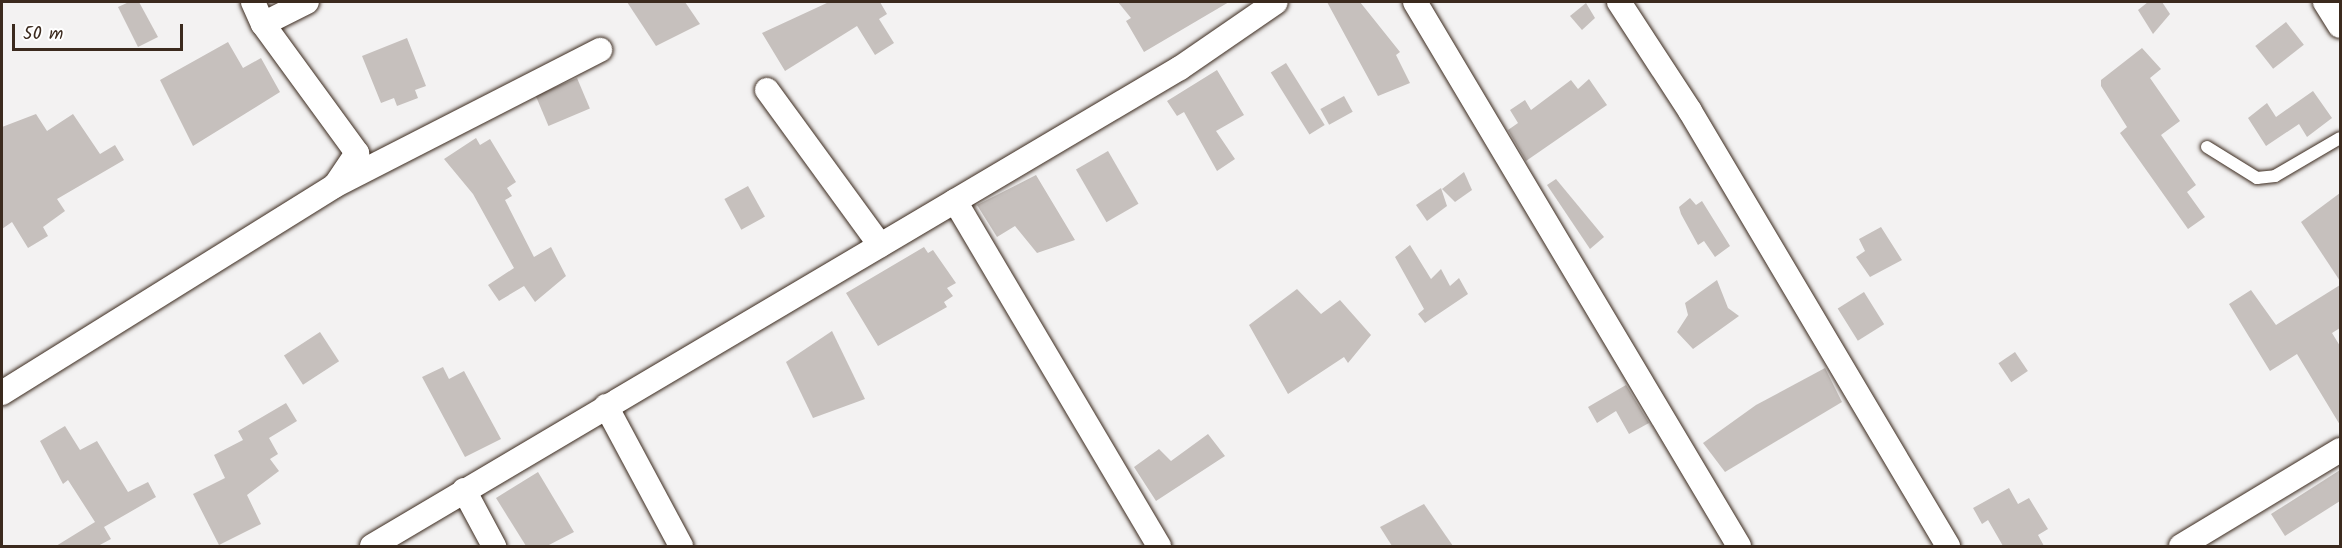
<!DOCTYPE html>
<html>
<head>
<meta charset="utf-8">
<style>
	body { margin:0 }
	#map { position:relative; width:2342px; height:548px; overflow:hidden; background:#f3f2f2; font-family:Kalam,sans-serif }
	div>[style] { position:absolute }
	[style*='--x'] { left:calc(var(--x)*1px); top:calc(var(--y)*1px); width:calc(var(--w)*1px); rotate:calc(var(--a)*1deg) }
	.building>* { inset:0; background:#c6c0bd; transform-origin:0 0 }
	.roads { filter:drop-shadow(0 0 2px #3b2a1e) drop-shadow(0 0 2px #3b2a1e) }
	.lane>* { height:12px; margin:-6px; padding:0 6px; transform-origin:6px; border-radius:6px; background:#fff }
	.street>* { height:24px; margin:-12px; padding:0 12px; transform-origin:12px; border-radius:12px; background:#fff }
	span { translate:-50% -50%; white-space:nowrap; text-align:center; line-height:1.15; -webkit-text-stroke:5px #fff; paint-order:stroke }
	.frame { position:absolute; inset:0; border:3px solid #3b2a1e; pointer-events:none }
	.scale { position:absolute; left:12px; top:24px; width:171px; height:27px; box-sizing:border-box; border:3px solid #3b2a1e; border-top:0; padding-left:8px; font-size:18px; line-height:21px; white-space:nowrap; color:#3b2a1e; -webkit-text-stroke:4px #fff; paint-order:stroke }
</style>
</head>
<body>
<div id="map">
	<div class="building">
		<div style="clip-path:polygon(129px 2px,139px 2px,158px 37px,138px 47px,118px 7px)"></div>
		<div style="clip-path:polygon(627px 2px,685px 2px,700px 24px,656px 46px)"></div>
		<div style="clip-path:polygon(829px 2px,880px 2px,887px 14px,879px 19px,894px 43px,875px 55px,857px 26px,785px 71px,762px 33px)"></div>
		<div style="clip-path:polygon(1118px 2px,1229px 2px,1144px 52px,1126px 21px,1131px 18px)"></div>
		<div style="clip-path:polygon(1327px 2px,1360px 2px,1400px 52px,1396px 55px,1410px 83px,1378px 96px)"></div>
		<div style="clip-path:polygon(2148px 2px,2162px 2px,2170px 14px,2153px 34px,2138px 10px)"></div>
		<div style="clip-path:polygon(1586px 3px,1595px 18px,1582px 30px,1570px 16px)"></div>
		<div style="left:2286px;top:22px;width:29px;height:39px;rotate:52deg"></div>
		<div style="clip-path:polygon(407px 38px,426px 86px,415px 90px,418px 98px,397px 106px,394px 98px,381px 103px,362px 56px)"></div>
		<div style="clip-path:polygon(228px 42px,243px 68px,261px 58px,280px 92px,193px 146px,160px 80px)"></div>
		<div style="clip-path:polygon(2142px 48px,2161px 69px,2150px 78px,2180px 121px,2161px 135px,2196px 185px,2187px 192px,2205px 217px,2188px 229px,2120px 133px,2127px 127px,2101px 86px,2101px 80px)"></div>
		<div style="left:1286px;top:63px;width:73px;height:18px;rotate:58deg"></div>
		<div style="clip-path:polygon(1217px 70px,1244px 115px,1216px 131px,1235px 159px,1217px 171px,1184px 112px,1177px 116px,1167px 101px)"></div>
		<div style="left:577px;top:78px;width:33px;height:45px;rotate:67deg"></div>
		<div style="clip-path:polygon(1589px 79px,1607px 105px,1526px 161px,1508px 130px,1518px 123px,1510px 110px,1525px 100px,1531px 110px,1571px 80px,1578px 89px)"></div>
		<div style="clip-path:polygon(2313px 91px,2332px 118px,2307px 137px,2299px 124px,2266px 146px,2248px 118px,2267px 103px,2276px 117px)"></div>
		<div style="left:1344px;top:96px;width:18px;height:27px;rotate:61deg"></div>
		<div style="clip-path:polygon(36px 114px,47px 131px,73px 114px,100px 154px,115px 145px,124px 160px,57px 199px,65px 211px,43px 227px,48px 236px,28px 248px,12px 222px,2px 229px,2px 127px)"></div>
		<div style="clip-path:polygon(476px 138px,480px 145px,490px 139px,516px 182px,507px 188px,512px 196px,505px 200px,534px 257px,551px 247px,566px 276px,535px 302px,524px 286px,499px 301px,488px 285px,514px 268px,473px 194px,444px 159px)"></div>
		<div style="left:1108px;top:151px;width:61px;height:37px;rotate:60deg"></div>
		<div style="clip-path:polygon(1464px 172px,1472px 190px,1455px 202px,1442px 189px)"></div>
		<div style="clip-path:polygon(1036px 175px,1075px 240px,1037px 253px,1015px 226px,997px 237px,977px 205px)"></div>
		<div style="clip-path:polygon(1556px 179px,1604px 237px,1590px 249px,1547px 185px)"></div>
		<div style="left:748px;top:186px;width:35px;height:27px;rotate:61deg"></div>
		<div style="clip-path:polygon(1441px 188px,1447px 206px,1427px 221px,1416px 205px)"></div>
		<div style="clip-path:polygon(2340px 193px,2340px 281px,2301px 222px)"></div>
		<div style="clip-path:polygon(1690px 198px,1696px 205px,1702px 201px,1730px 246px,1715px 257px,1704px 241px,1698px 245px,1681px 214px,1679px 207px)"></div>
		<div style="clip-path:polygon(1881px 227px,1902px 260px,1870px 277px,1856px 257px,1865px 251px,1859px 239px)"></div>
		<div style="clip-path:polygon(1410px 245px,1431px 279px,1441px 269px,1450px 286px,1459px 278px,1468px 294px,1425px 323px,1418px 314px,1424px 309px,1395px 257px)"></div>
		<div style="clip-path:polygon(924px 247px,928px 253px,933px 250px,956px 283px,947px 288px,953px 296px,944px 302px,947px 307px,878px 346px,846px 293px)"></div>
		<div style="clip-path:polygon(1717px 280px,1728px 308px,1739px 316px,1693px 349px,1677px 332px,1688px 315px,1685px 303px)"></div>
		<div style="clip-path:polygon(2340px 285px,2340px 328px,2332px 333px,2340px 346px,2340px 425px,2297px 354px,2270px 371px,2229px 304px,2251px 290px,2276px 325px)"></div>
		<div style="clip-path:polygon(1297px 289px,1321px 314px,1340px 300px,1371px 335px,1348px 363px,1344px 357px,1288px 394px,1249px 325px)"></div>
		<div style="left:1864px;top:292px;width:38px;height:31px;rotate:58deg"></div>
		<div style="clip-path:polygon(832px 331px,865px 399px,813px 418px,786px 362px)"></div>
		<div style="left:320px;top:332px;width:35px;height:43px;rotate:57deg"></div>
		<div style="left:2015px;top:352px;width:23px;height:20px;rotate:56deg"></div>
		<div style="clip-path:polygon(443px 367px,449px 379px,464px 371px,501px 439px,465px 457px,422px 377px)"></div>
		<div style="clip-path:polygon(1825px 368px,1842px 402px,1725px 472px,1703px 443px,1756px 405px)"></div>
		<div style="clip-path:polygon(1626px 385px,1649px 423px,1629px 434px,1616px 411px,1597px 423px,1588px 407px)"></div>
		<div style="clip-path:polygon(286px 403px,297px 421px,269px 438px,278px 454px,270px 459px,279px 471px,247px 495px,261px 524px,219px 545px,193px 494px,225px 478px,214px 455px,243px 440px,238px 431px)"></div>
		<div style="clip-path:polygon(65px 426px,80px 450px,97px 441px,128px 492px,148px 482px,156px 497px,104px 527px,111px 539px,98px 546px,56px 546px,95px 522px,68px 480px,63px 484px,40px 441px)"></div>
		<div style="clip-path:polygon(1208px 434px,1225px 456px,1156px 501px,1134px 467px,1159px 449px,1171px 461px)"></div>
		<div style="clip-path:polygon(2340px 470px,2340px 501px,2285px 536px,2271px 514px)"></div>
		<div style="clip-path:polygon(538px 472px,574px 532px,547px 546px,526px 546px,496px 498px)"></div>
		<div style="clip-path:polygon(2009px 488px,2018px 504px,2029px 498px,2048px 529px,2038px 535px,2044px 546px,2003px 546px,1988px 520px,1982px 524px,1973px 508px)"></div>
		<div style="clip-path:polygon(1424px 504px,1453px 546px,1392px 546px,1380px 527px)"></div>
	</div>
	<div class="roads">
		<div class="lane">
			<div style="--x:2207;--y:147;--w:59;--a:31.8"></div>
			<div style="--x:2257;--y:178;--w:18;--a:-6"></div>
			<div style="--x:2275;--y:176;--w:75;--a:-30.3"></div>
		</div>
		<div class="street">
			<div style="--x:253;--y:2;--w:24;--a:66"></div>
			<div style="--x:263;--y:24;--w:160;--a:53.9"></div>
			<div style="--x:357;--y:153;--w:37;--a:124"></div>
			<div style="--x:1415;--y:2;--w:633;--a:59.22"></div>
			<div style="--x:1619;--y:2;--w:130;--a:56.9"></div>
			<div style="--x:1690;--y:111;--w:506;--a:59.33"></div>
			<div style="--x:2325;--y:2;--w:28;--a:58"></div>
			<div style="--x:263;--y:24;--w:49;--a:-26.6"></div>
			<div style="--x:767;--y:90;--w:192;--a:53.9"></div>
			<div style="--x:955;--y:201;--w:401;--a:59.4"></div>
			<div style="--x:2;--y:393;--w:391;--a:-31.9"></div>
			<div style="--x:334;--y:186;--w:299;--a:-27.1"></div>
			<div style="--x:606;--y:406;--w:159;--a:61.8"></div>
			<div style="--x:464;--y:490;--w:64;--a:61.8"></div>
			<div style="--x:372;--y:546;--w:939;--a:-30.61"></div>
			<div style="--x:1180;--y:68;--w:116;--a:-34.5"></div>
			<div style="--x:2181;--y:546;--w:186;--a:-31.1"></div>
		</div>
	</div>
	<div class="frame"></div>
	<div class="scale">50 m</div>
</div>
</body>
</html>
